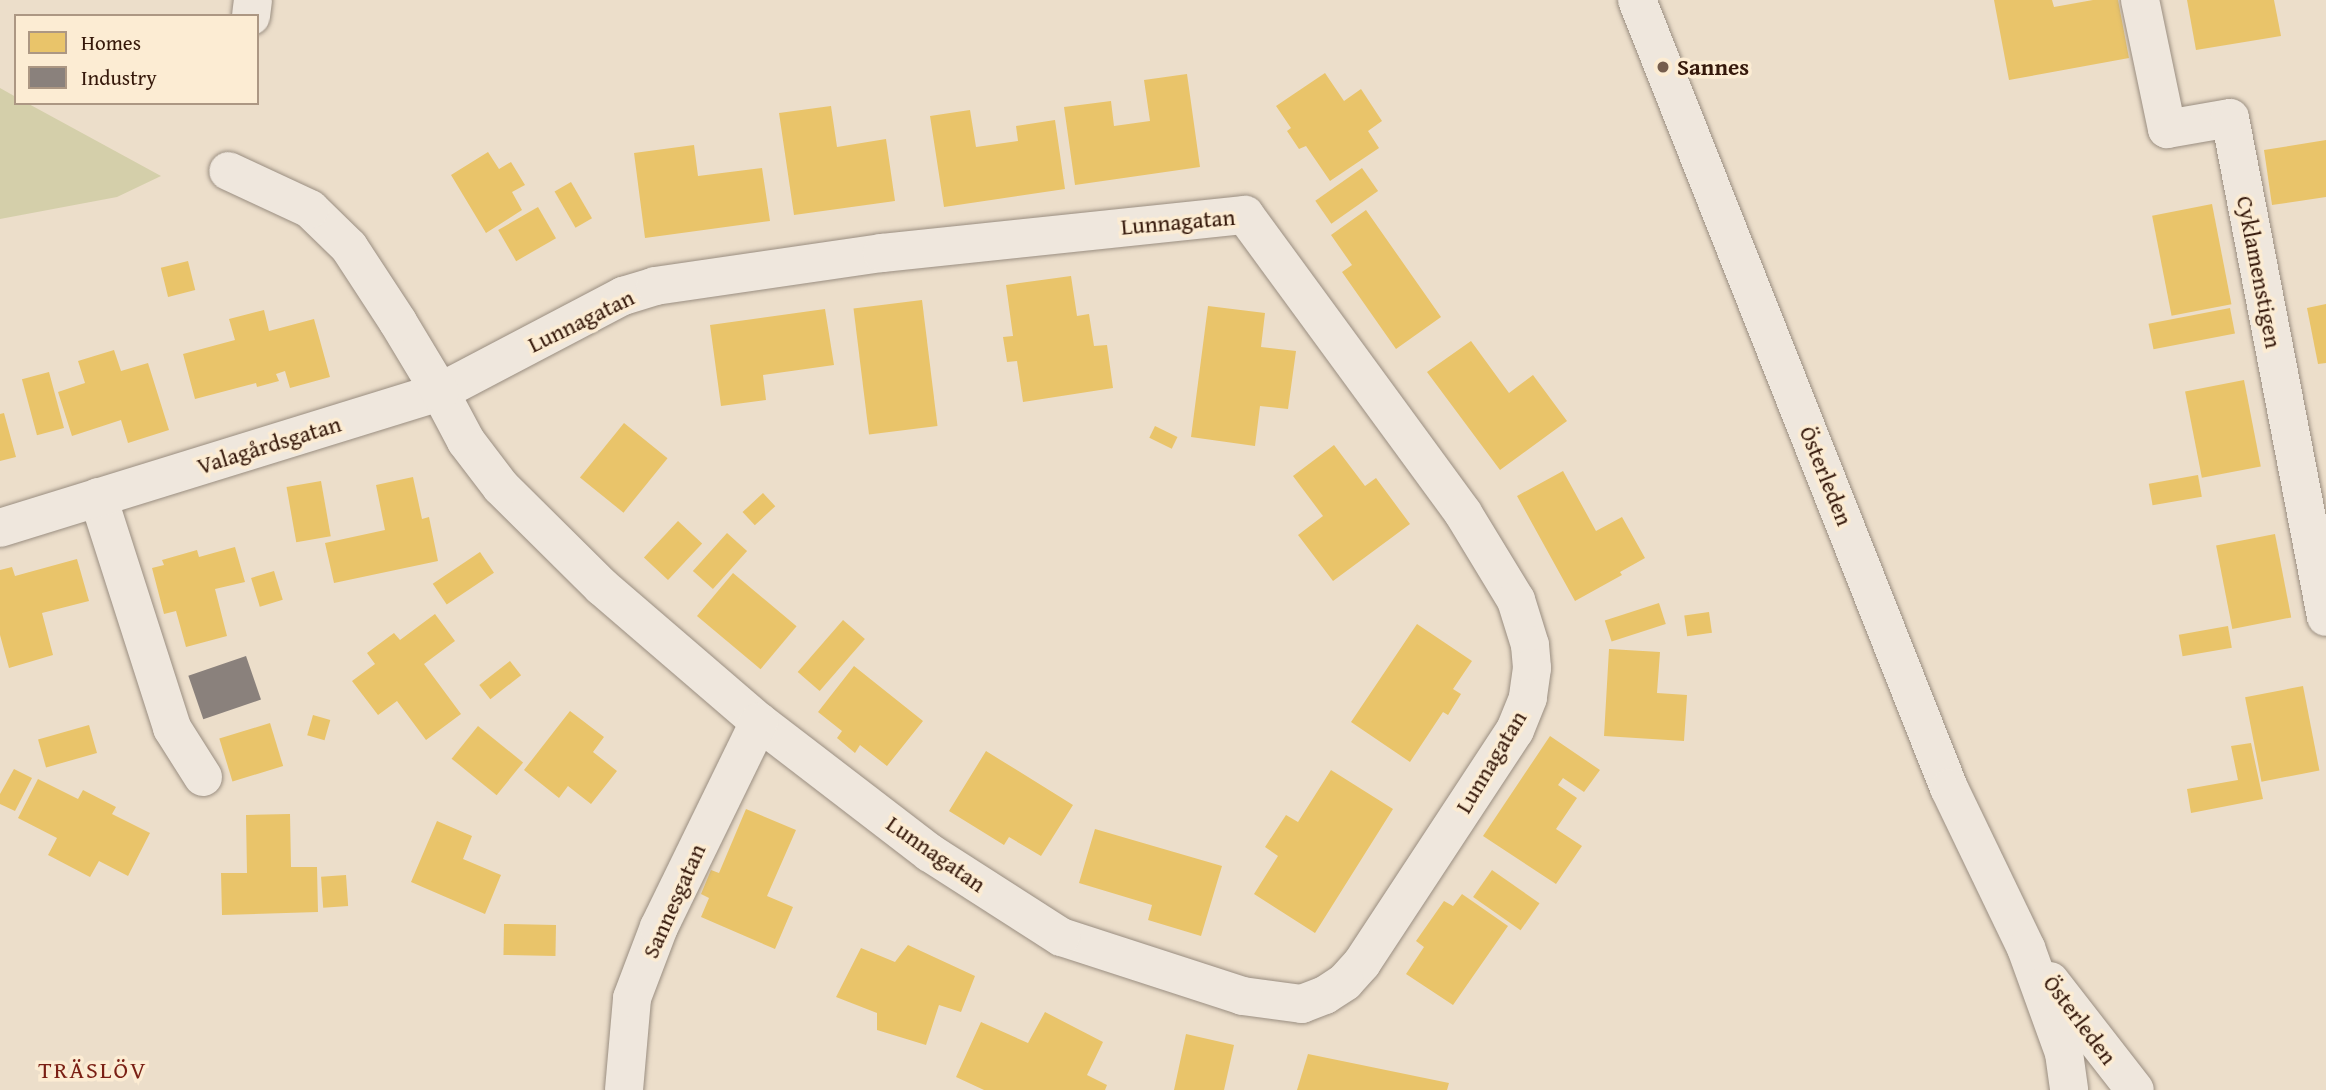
<!DOCTYPE html>
<html>
<head>
<meta charset="utf-8">
<style>
	body { margin:0 }
	#map { position:relative; width:2326px; height:1090px; overflow:hidden; background:#ecdeca; font-family:"Gentium Book Plus",serif }
	div>[style] { position:absolute }
	[style*='--x'] { left:calc(var(--x)*1px); top:calc(var(--y)*1px); width:calc(var(--w)*1px); rotate:calc(var(--a)*1deg) }
	.green>* { inset:0; background:#d4cfaa }
	.homes>* { inset:0; background:#e9c46a; transform-origin:0 0 }
	.industry>* { inset:0; background:#8a817c; transform-origin:0 0 }
	.roads { filter:drop-shadow(0 0 2px #9a8e81) drop-shadow(0 0 2px #9a8e81) }
	.minor>* { height:38px; margin:-19px; padding:0 19px; transform-origin:19px; border-radius:19px; background:#efe7dd }
	.secondary>* { height:38px; margin:-19px; padding:0 19px; transform-origin:19px; border-radius:19px; background:#efe7dd }
	.dots>* { width:19px; height:19px; translate:-50% -50%; box-sizing:border-box; border:4px solid #fcecd3; border-radius:50% }
	span { translate:-50% -50%; white-space:nowrap; text-align:center; line-height:1.15; -webkit-text-stroke:7px #fcecd3; paint-order:stroke }
	.poi-label { font-size:23px; color:#35180a; font-weight:700 }
	.left { translate:0 -50%; text-align:left }
	.street-label { font-size:23px; color:#35180a }
	.neighbourhood-label { font-size:24px; color:#7a1f14; letter-spacing:2px }
	.legend { position:absolute; left:14px; top:14px; width:245px; height:91px; box-sizing:border-box; background:#fcecd3; border:2px solid #ac9783; margin:0; padding:9px 12px; list-style:none; font-size:21px; color:#35180a }
	.legend li { display:flex; align-items:center; gap:14px; height:35px }
	.legend b { width:35px; border:2px solid #ac9783 }
</style>
</head>
<body>
<div id="map">
	<div class="green">
		<div style="clip-path:polygon(0 88px,16px 97px,16px 103px,27px 103px,161px 176px,117px 197px,0 219px)"></div>
	</div>
	<div class="homes">
		<div style="clip-path:polygon(1994px 0,2052px 0,2054px 7px,2093px 0,2118px 0,2129px 58px,2009px 80px)"></div>
		<div style="clip-path:polygon(2187px 0,2274px 0,2281px 36px,2196px 50px)"></div>
		<div style="clip-path:polygon(1325px 73px,1344px 101px,1361px 89px,1382px 121px,1368px 131px,1379px 148px,1330px 181px,1306px 146px,1299px 149px,1287px 131px,1291px 128px,1276px 106px)"></div>
		<div style="clip-path:polygon(1187px 74px,1200px 167px,1075px 185px,1064px 107px,1111px 101px,1114px 126px,1150px 121px,1144px 80px)"></div>
		<div style="clip-path:polygon(831px 106px,837px 147px,886px 139px,895px 201px,794px 215px,779px 113px)"></div>
		<div style="clip-path:polygon(970px 110px,976px 147px,1018px 141px,1016px 126px,1055px 120px,1065px 189px,944px 207px,930px 116px)"></div>
		<div style="clip-path:polygon(2326px 140px,2326px 197px,2272px 205px,2264px 150px)"></div>
		<div style="clip-path:polygon(694px 145px,698px 176px,762px 168px,770px 221px,645px 238px,634px 153px)"></div>
		<div style="clip-path:polygon(488px 152px,499px 169px,511px 162px,525px 185px,512px 192px,522px 210px,486px 233px,451px 175px)"></div>
		<div style="left:1362px;top:168px;width:28px;height:57px;rotate:55deg"></div>
		<div style="left:571px;top:182px;width:42px;height:19px;rotate:60deg"></div>
		<div style="left:2212px;top:204px;width:102px;height:61px;rotate:79deg"></div>
		<div style="left:538px;top:207px;width:36px;height:46px;rotate:60deg"></div>
		<div style="clip-path:polygon(1366px 210px,1441px 317px,1396px 349px,1342px 272px,1352px 265px,1331px 235px)"></div>
		<div style="left:188px;top:261px;width:30px;height:28px;rotate:76deg"></div>
		<div style="clip-path:polygon(1071px 276px,1077px 316px,1089px 314px,1094px 346px,1107px 345px,1113px 388px,1023px 402px,1017px 361px,1007px 362px,1003px 337px,1013px 336px,1006px 285px)"></div>
		<div style="left:922px;top:300px;width:127px;height:69px;rotate:83deg"></div>
		<div style="clip-path:polygon(2326px 304px,2326px 363px,2318px 364px,2307px 308px)"></div>
		<div style="clip-path:polygon(1208px 306px,1265px 313px,1261px 347px,1296px 351px,1288px 409px,1260px 406px,1255px 446px,1191px 437px)"></div>
		<div style="left:2230px;top:308px;width:26px;height:83px;rotate:79deg"></div>
		<div style="clip-path:polygon(825px 309px,834px 365px,763px 375px,766px 400px,721px 406px,710px 325px)"></div>
		<div style="clip-path:polygon(264px 310px,269px 331px,314px 319px,330px 377px,290px 388px,285px 371px,276px 374px,279px 381px,257px 387px,256px 383px,195px 399px,183px 354px,235px 340px,229px 319px)"></div>
		<div style="clip-path:polygon(1471px 341px,1509px 393px,1533px 375px,1567px 421px,1500px 470px,1427px 372px)"></div>
		<div style="clip-path:polygon(114px 350px,121px 371px,148px 363px,169px 430px,128px 443px,121px 420px,72px 436px,58px 392px,85px 383px,78px 361px)"></div>
		<div style="left:49px;top:372px;width:58px;height:28px;rotate:75deg"></div>
		<div style="left:2244px;top:380px;width:88px;height:60px;rotate:79deg"></div>
		<div style="clip-path:polygon(4px 413px,16px 457px,0 461px,0 414px)"></div>
		<div style="left:624px;top:423px;width:56px;height:70px;rotate:39deg"></div>
		<div style="left:1155px;top:426px;width:25px;height:13px;rotate:26deg"></div>
		<div style="clip-path:polygon(1334px 445px,1365px 486px,1376px 478px,1410px 524px,1333px 581px,1298px 535px,1323px 516px,1293px 476px)"></div>
		<div style="clip-path:polygon(1563px 471px,1596px 531px,1622px 517px,1645px 558px,1620px 572px,1622px 575px,1575px 601px,1517px 496px)"></div>
		<div style="left:2198px;top:475px;width:22px;height:50px;rotate:80deg"></div>
		<div style="clip-path:polygon(413px 477px,422px 519px,429px 517px,438px 561px,334px 583px,325px 543px,385px 530px,376px 485px)"></div>
		<div style="left:321px;top:481px;width:56px;height:35px;rotate:80deg"></div>
		<div style="left:763px;top:493px;width:18px;height:28px;rotate:47deg"></div>
		<div style="left:678px;top:521px;width:33px;height:50px;rotate:43deg"></div>
		<div style="left:727px;top:533px;width:27px;height:51px;rotate:42deg"></div>
		<div style="left:2275px;top:534px;width:85px;height:60px;rotate:79deg"></div>
		<div style="clip-path:polygon(235px 547px,245px 582px,215px 589px,227px 636px,186px 647px,176px 611px,164px 614px,152px 568px,164px 565px,162px 560px,197px 550px,199px 557px)"></div>
		<div style="left:480px;top:552px;width:25px;height:57px;rotate:56deg"></div>
		<div style="clip-path:polygon(77px 559px,89px 601px,42px 613px,53px 655px,9px 668px,0 635px,0 570px,12px 567px,15px 576px)"></div>
		<div style="left:274px;top:571px;width:30px;height:24px;rotate:73deg"></div>
		<div style="left:733px;top:573px;width:83px;height:56px;rotate:40deg"></div>
		<div style="left:1659px;top:603px;width:22px;height:57px;rotate:72deg"></div>
		<div style="left:1709px;top:612px;width:21px;height:25px;rotate:82deg"></div>
		<div style="clip-path:polygon(435px 614px,455px 641px,424px 664px,461px 714px,426px 740px,397px 701px,378px 715px,352px 681px,375px 664px,367px 653px,394px 633px,400px 640px)"></div>
		<div style="left:843px;top:620px;width:29px;height:69px;rotate:41deg"></div>
		<div style="clip-path:polygon(1417px 624px,1472px 661px,1453px 689px,1461px 694px,1448px 715px,1443px 712px,1410px 762px,1351px 722px)"></div>
		<div style="left:2228px;top:626px;width:22px;height:50px;rotate:80deg"></div>
		<div style="clip-path:polygon(1609px 649px,1660px 652px,1657px 693px,1687px 695px,1684px 741px,1604px 736px)"></div>
		<div style="left:510px;top:661px;width:18px;height:39px;rotate:52deg"></div>
		<div style="clip-path:polygon(854px 666px,923px 721px,887px 766px,860px 745px,855px 753px,837px 738px,842px 731px,818px 712px)"></div>
		<div style="left:2303px;top:686px;width:86px;height:59px;rotate:79deg"></div>
		<div style="clip-path:polygon(570px 711px,604px 737px,593px 752px,617px 771px,591px 804px,568px 786px,559px 798px,524px 770px)"></div>
		<div style="left:313px;top:715px;width:18px;height:21px;rotate:16deg"></div>
		<div style="left:270px;top:723px;width:45px;height:53px;rotate:73deg"></div>
		<div style="left:89px;top:725px;width:29px;height:53px;rotate:74deg"></div>
		<div style="left:478px;top:726px;width:58px;height:42px;rotate:39deg"></div>
		<div style="clip-path:polygon(1550px 736px,1600px 770px,1584px 792px,1563px 778px,1558px 785px,1577px 798px,1556px 829px,1582px 846px,1556px 884px,1483px 836px)"></div>
		<div style="clip-path:polygon(2251px 743px,2263px 799px,2191px 813px,2187px 789px,2238px 780px,2231px 746px)"></div>
		<div style="clip-path:polygon(986px 751px,1073px 805px,1041px 856px,1009px 837px,1004px 845px,949px 811px)"></div>
		<div style="clip-path:polygon(14px 769px,32px 778px,15px 811px,0 804px,0 794px)"></div>
		<div style="clip-path:polygon(1331px 770px,1393px 809px,1315px 933px,1254px 894px,1278px 856px,1265px 847px,1286px 815px,1298px 822px)"></div>
		<div style="clip-path:polygon(38px 779px,78px 799px,83px 790px,116px 807px,112px 814px,150px 833px,128px 876px,99px 861px,90px 877px,48px 855px,57px 838px,18px 818px)"></div>
		<div style="clip-path:polygon(746px 809px,796px 830px,767px 896px,793px 907px,775px 949px,701px 917px,709px 898px,701px 894px,711px 870px,719px 873px)"></div>
		<div style="clip-path:polygon(290px 814px,291px 867px,317px 867px,318px 912px,222px 915px,221px 873px,247px 873px,246px 815px)"></div>
		<div style="clip-path:polygon(437px 821px,472px 836px,463px 859px,501px 875px,485px 914px,411px 882px)"></div>
		<div style="clip-path:polygon(1095px 829px,1222px 866px,1201px 936px,1148px 920px,1152px 905px,1079px 883px)"></div>
		<div style="left:1492px;top:870px;width:58px;height:33px;rotate:35deg"></div>
		<div style="left:346px;top:875px;width:31px;height:25px;rotate:86deg"></div>
		<div style="clip-path:polygon(1462px 894px,1508px 926px,1453px 1005px,1406px 974px,1424px 947px,1416px 941px,1444px 901px,1453px 906px)"></div>
		<div style="left:504px;top:924px;width:52px;height:31px;rotate:1deg"></div>
		<div style="clip-path:polygon(908px 945px,975px 976px,961px 1012px,939px 1005px,926px 1045px,877px 1030px,877px 1013px,836px 997px,861px 948px,895px 962px)"></div>
		<div style="clip-path:polygon(1045px 1012px,1103px 1042px,1087px 1075px,1107px 1085px,1105px 1090px,984px 1090px,956px 1077px,981px 1022px,1028px 1043px)"></div>
		<div style="clip-path:polygon(1186px 1034px,1234px 1045px,1224px 1090px,1174px 1090px)"></div>
		<div style="clip-path:polygon(1308px 1054px,1449px 1083px,1447px 1090px,1297px 1090px)"></div>
	</div>
	<div class="industry">
		<div style="left:246px;top:656px;width:46px;height:61px;rotate:71deg"></div>
	</div>
	<div class="roads">
		<div class="minor">
			<div style="--x:2140;--y:0;--w:132;--a:78.2"></div>
			<div style="--x:2167;--y:129;--w:64;--a:-9.9"></div>
			<div style="--x:2230;--y:118;--w:508;--a:79.11"></div>
			<div style="--x:251;--y:16;--w:16;--a:-83"></div>
			<div style="--x:98;--y:497;--w:243;--a:72.2"></div>
			<div style="--x:172;--y:728;--w:58;--a:57.7"></div>
			<div style="--x:0;--y:528;--w:461;--a:-17.2"></div>
			<div style="--x:440;--y:392;--w:207;--a:-27.7"></div>
			<div style="--x:623;--y:296;--w:34;--a:-17"></div>
			<div style="--x:655;--y:286;--w:229;--a:-8.3"></div>
			<div style="--x:882;--y:253;--w:365;--a:-6"></div>
			<div style="--x:1245;--y:215;--w:369;--a:53.8"></div>
			<div style="--x:1463;--y:513;--w:102;--a:58.7"></div>
			<div style="--x:1516;--y:600;--w:47;--a:72.7"></div>
			<div style="--x:1530;--y:645;--w:23;--a:85"></div>
			<div style="--x:1532;--y:668;--w:30;--a:98"></div>
			<div style="--x:1528;--y:698;--w:35;--a:112"></div>
			<div style="--x:1515;--y:730;--w:279;--a:123.3"></div>
			<div style="--x:1362;--y:963;--w:25;--a:132"></div>
			<div style="--x:1345;--y:982;--w:24;--a:147"></div>
			<div style="--x:1325;--y:995;--w:25;--a:159"></div>
			<div style="--x:1302;--y:1004;--w:60;--a:-172.3"></div>
			<div style="--x:1243;--y:996;--w:191;--a:-162"></div>
			<div style="--x:1061;--y:937;--w:156;--a:-147.3"></div>
			<div style="--x:930;--y:853;--w:215;--a:-142.5"></div>
			<div style="--x:759;--y:722;--w:207;--a:-139.3"></div>
			<div style="--x:602;--y:587;--w:142;--a:-135.3"></div>
			<div style="--x:501;--y:487;--w:58;--a:-127.3"></div>
			<div style="--x:466;--y:441;--w:55;--a:-118"></div>
			<div style="--x:440;--y:392;--w:82;--a:-121"></div>
			<div style="--x:398;--y:322;--w:90;--a:-123.2"></div>
			<div style="--x:349;--y:247;--w:54;--a:-135.7"></div>
			<div style="--x:310;--y:209;--w:90;--a:-155.1"></div>
			<div style="--x:624;--y:1090;--w:92;--a:-85"></div>
			<div style="--x:632;--y:998;--w:76;--a:-69.2"></div>
			<div style="--x:659;--y:927;--w:228;--a:-64"></div>
		</div>
		<div class="secondary">
			<div style="--x:1637;--y:0;--w:848;--a:68.4"></div>
			<div style="--x:1949;--y:788;--w:178;--a:64.3"></div>
			<div style="--x:2026;--y:948;--w:112;--a:70.1"></div>
			<div style="--x:2064;--y:1053;--w:37;--a:82"></div>
			<div style="--x:2050;--y:981;--w:138;--a:52.1"></div>
		</div>
	</div>
	<div class="dots">
		<div style="left:1663px;top:67px;background:#755d4d"></div>
	</div>
	<div class="poi-label">
		<span class="left" style="left:1677px;top:67px">Sannes</span>
	</div>
	<div class="street-label">
		<span style="left:1178px;top:222px;rotate:-5deg">Lunnagatan</span>
		<span style="left:2259px;top:272px;rotate:79deg">Cyklamenstigen</span>
		<span style="left:581px;top:321px;rotate:-26deg">Lunnagatan</span>
		<span style="left:269px;top:445px;rotate:-17deg">Valagårdsgatan</span>
		<span style="left:1826px;top:476px;rotate:68deg">Österleden</span>
		<span style="left:1491px;top:762px;rotate:-59deg">Lunnagatan</span>
		<span style="left:936px;top:854px;rotate:35deg">Lunnagatan</span>
		<span style="left:674px;top:901px;rotate:-66deg">Sannesgatan</span>
		<span style="left:2080px;top:1020px;rotate:53deg">Österleden</span>
	</div>
	<div class="neighbourhood-label">
		<span style="left:93px;top:1070px">TRÄSLÖV</span>
	</div>
	<ul class="legend">
	<li><b style="height:19px;background:#e9c46a"></b>Homes</li>
	<li><b style="height:19px;background:#8a817c"></b>Industry</li>
	</ul>
</div>
</body>
</html>
